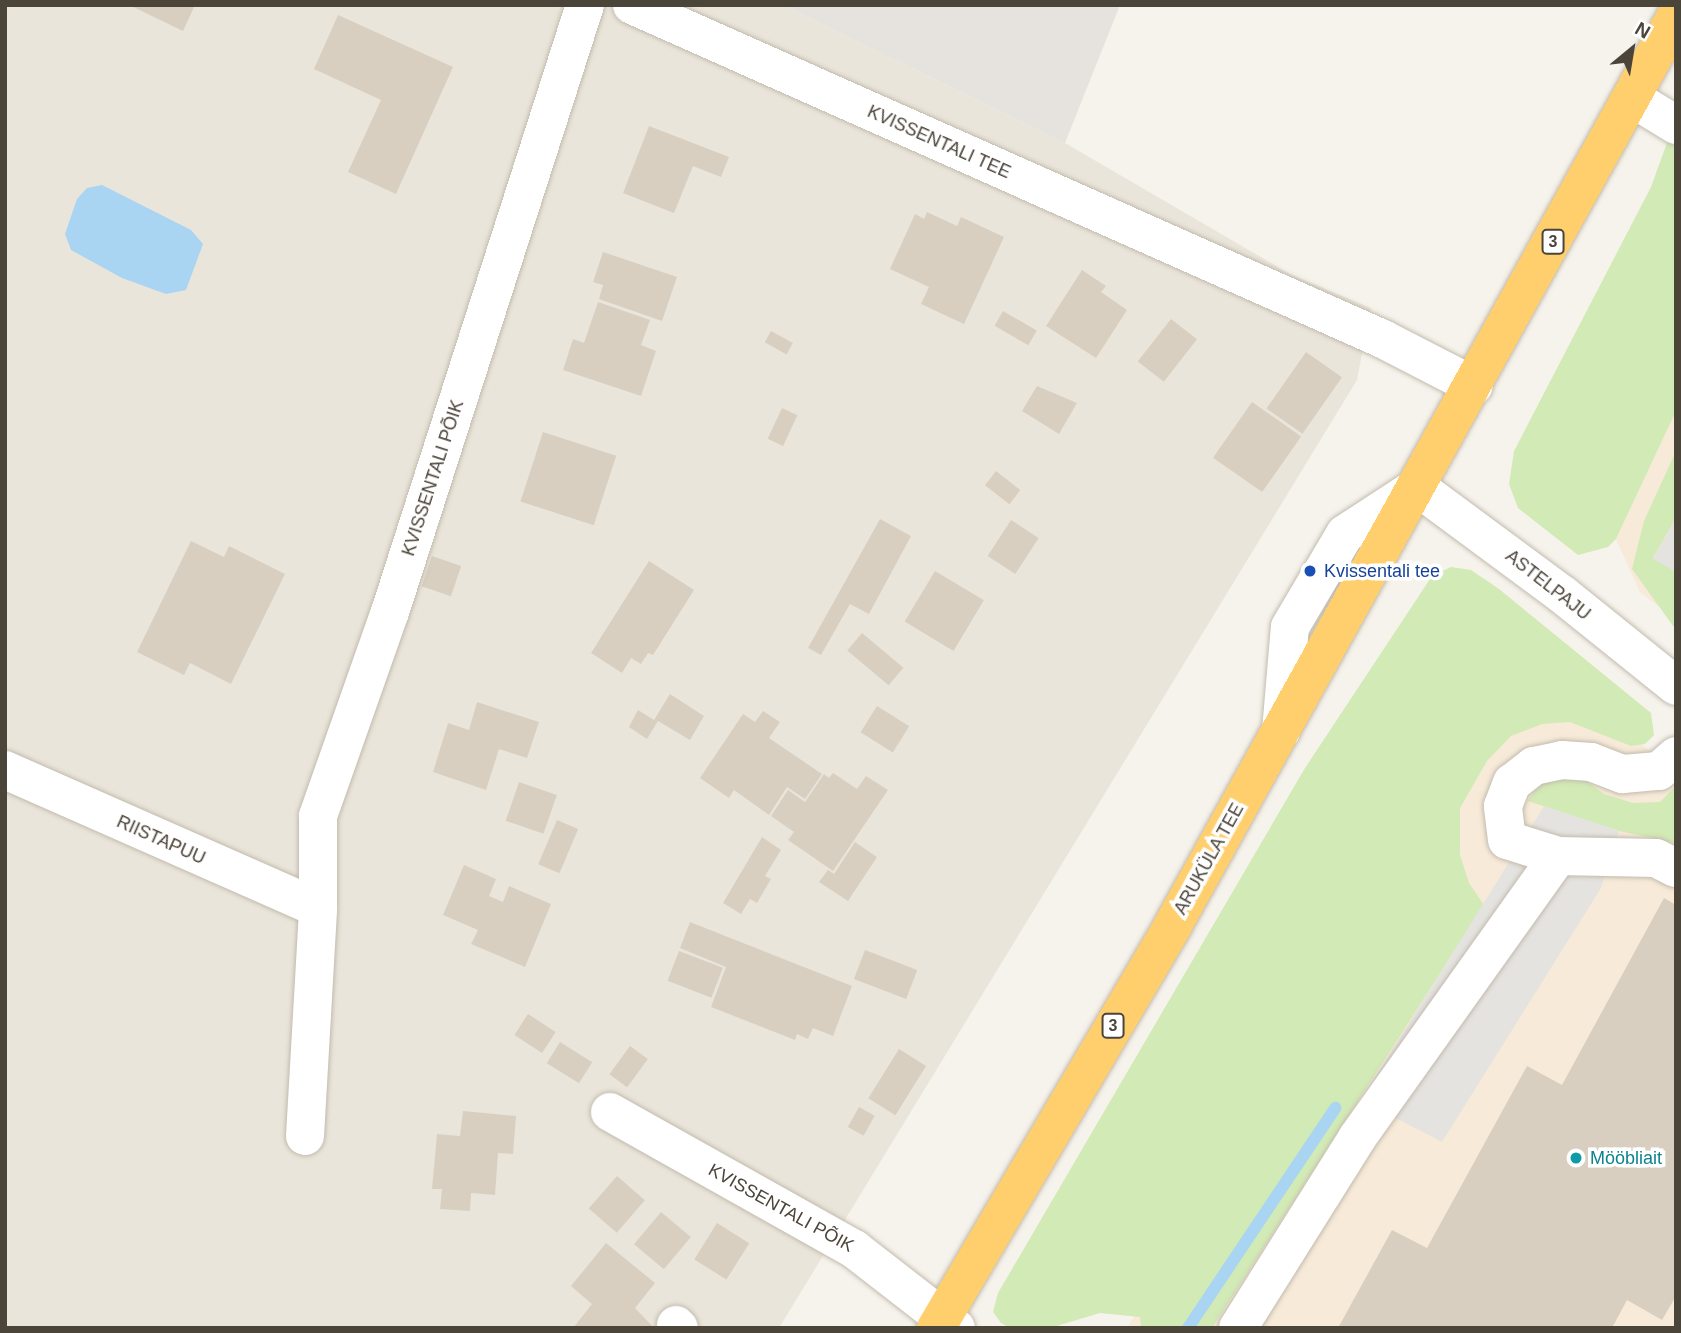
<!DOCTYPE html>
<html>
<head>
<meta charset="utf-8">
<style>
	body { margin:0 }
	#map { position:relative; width:1681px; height:1333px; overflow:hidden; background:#f6f3ec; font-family:Helvetica,sans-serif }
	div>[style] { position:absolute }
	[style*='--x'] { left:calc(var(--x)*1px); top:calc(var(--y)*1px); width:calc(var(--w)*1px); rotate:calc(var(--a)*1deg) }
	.residential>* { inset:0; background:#eae5da }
	.commercial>* { inset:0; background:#f7ead8 }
	.industrial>* { inset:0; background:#e6e2dd }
	.green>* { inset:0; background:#d2eab5 }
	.parking>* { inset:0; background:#e5e3e0 }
	.water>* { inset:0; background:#a9d4f2 }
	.stream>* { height:12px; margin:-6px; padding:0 6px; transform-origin:6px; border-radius:6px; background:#a9d4f2 }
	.building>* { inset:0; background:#d8cfc1; transform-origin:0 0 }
	.roads { filter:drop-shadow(0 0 2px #c2bbae) drop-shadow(0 0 2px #c2bbae) }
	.minor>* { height:38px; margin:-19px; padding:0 19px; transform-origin:19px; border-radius:19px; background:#fff }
	.highway>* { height:38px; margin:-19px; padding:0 19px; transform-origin:19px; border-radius:19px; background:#ffcf6e }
	.dots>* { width:19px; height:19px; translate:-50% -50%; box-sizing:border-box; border:4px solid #fff; border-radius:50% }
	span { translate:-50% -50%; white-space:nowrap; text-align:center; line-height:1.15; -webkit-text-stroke:7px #fff; paint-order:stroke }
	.shield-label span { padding:2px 5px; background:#fff; border:2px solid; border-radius:5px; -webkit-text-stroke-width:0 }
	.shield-label { font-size:16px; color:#4b4439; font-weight:700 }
	.street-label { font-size:18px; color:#4b4439 }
	.transit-label { font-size:18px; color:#164399 }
	.left { translate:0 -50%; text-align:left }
	.culture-label { font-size:18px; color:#0d838f }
	.frame { position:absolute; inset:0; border:7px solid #4b4439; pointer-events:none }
	.north { position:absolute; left:1597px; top:14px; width:70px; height:70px; -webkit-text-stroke:5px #fff; paint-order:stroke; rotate:30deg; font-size:19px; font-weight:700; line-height:28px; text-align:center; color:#4b4439 }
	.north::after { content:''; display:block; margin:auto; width:24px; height:32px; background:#4b4439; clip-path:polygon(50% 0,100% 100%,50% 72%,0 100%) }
</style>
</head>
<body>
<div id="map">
	<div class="residential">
		<div style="clip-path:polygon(5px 5px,783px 5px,1065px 143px,1290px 274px,1371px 308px,1357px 380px,779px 1328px,5px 1328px)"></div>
	</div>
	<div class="commercial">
		<div style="clip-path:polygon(1676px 411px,1676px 620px,1640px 592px,1616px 539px)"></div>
		<div style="clip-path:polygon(1532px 664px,1676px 770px,1676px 1328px,1127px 1328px)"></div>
	</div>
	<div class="industrial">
		<div style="clip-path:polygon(783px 5px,1120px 5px,1065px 143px)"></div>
	</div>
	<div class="green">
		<div style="clip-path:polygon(1676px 118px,1676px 411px,1616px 539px,1608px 547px,1578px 555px,1518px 508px,1509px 484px,1514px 451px,1651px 187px)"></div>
		<div style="clip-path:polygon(1676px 451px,1676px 518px,1653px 558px,1676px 572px,1676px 630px,1632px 569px,1644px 521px)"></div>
		<div style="clip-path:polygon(1451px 567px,1471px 570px,1499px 589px,1651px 713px,1654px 735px,1645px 744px,1631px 746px,1570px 722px,1542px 724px,1511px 736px,1487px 761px,1460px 808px,1460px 855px,1469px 883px,1484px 905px,1212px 1328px,1141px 1328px,1140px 1317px,1100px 1313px,1050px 1328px,1010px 1328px,1001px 1323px,993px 1312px,998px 1293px,1305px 768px,1432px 576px)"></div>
		<div style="clip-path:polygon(1582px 778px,1604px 794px,1633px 803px,1660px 802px,1676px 786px,1676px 843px,1619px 831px,1528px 801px,1538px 785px,1555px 779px)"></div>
	</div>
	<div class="parking">
		<div style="clip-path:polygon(1676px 518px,1676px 572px,1653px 559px)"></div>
		<div style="clip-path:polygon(1544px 806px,1619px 831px,1601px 888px,1442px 1142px,1361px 1100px)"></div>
	</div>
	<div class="water">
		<div style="clip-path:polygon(102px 185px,191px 230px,203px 244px,186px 290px,166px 294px,122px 278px,71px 250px,65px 234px,77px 199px,87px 188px)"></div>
	</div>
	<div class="stream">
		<div style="--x:1188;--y:1328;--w:265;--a:-56.2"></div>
	</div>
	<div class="building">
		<div style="clip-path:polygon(129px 5px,195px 5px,183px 31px)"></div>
		<div style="clip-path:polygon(338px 15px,453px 67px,396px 194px,348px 172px,381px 100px,314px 69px)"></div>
		<div style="clip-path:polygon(649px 126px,729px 157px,721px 177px,693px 166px,674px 213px,623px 193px)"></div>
		<div style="clip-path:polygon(927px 212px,957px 226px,961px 217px,1004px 237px,964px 324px,921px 304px,929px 287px,890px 269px,915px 214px,924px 219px)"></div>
		<div style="clip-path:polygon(603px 252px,677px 277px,662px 321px,599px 299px,603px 285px,593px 282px)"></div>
		<div style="clip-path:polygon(1082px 270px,1106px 286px,1101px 292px,1127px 310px,1096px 358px,1046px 326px)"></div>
		<div style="clip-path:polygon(598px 302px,650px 320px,641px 345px,656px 351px,641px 396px,563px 370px,573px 339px,584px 343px)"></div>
		<div style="left:1003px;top:311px;width:39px;height:17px;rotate:30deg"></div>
		<div style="left:1171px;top:319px;width:33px;height:54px;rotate:38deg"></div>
		<div style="left:771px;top:331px;width:25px;height:13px;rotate:29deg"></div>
		<div style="left:1306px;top:352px;width:44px;height:69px;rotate:35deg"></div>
		<div style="clip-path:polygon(1037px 386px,1077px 403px,1059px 434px,1022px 411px)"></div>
		<div style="left:1252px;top:402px;width:60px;height:68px;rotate:35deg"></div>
		<div style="left:782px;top:408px;width:17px;height:34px;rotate:25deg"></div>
		<div style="left:543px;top:432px;width:77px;height:73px;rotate:18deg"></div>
		<div style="left:996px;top:471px;width:31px;height:18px;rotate:38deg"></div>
		<div style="clip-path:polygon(880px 519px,911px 536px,869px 614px,850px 604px,821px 655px,808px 648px)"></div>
		<div style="left:1011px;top:520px;width:33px;height:43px;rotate:33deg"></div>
		<div style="clip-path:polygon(191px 541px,224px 557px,229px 546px,285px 574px,231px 684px,190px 663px,184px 675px,137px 652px)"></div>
		<div style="left:432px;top:556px;width:31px;height:32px;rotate:19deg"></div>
		<div style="clip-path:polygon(649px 561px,694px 590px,653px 655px,648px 653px,641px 664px,631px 658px,622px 673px,591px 653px)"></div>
		<div style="left:935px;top:571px;width:57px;height:59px;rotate:31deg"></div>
		<div style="left:862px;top:633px;width:54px;height:23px;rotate:40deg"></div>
		<div style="clip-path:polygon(670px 694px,704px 716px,690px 740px,658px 721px,647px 739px,629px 727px,638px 710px,654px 720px)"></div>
		<div style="clip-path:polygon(477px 702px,539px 722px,527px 758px,499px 749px,486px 790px,433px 772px,448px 723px,469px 730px)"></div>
		<div style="left:877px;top:706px;width:38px;height:31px;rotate:32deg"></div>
		<div style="clip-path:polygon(763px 711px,780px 722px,769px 738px,822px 774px,805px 799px,787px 787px,769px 815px,734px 790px,729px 798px,700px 778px,743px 714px,755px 722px)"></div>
		<div style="clip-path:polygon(833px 773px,857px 789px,866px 776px,888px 790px,833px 871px,788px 840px,794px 832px,771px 816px,788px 790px,805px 802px,824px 774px,829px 778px)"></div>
		<div style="left:519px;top:782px;width:40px;height:41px;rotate:19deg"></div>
		<div style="left:557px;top:820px;width:23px;height:48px;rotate:23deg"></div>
		<div style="clip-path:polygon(762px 837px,781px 850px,765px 876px,771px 879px,757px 903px,750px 899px,741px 914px,723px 903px)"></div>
		<div style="clip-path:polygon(855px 842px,877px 857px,848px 901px,819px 882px,828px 870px,834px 874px)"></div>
		<div style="clip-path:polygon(464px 865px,496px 879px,489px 896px,503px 902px,509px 886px,551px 904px,525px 967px,471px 944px,478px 930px,443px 915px)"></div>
		<div style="clip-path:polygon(1664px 898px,1676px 905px,1676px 1296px,1662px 1320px,1627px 1300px,1612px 1328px,1338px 1328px,1392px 1230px,1427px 1248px,1527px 1066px,1562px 1085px)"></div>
		<div style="clip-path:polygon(690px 922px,852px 986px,833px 1036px,813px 1028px,808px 1039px,797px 1034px,795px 1040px,711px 1007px,726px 967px,680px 948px)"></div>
		<div style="left:865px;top:950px;width:56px;height:31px;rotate:21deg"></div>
		<div style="left:679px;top:951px;width:47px;height:32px;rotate:21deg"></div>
		<div style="left:528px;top:1014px;width:33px;height:25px;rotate:33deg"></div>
		<div style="left:560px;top:1042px;width:38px;height:25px;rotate:32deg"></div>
		<div style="left:630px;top:1046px;width:22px;height:35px;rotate:36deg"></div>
		<div style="left:899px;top:1049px;width:32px;height:58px;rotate:32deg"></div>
		<div style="left:859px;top:1107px;width:18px;height:23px;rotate:29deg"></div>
		<div style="clip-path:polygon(463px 1111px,516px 1116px,513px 1154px,498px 1153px,495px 1195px,471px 1193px,470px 1211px,440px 1209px,442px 1189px,432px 1189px,437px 1134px,460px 1136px)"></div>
		<div style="left:617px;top:1176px;width:37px;height:43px;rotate:41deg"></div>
		<div style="left:661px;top:1212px;width:39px;height:42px;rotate:40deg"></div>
		<div style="left:717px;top:1223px;width:38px;height:43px;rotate:32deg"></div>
		<div style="clip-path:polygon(606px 1243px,655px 1283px,635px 1308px,654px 1328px,573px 1328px,592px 1304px,571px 1286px)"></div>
	</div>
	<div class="roads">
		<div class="minor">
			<div style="--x:632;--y:5;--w:822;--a:23.98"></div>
			<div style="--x:1383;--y:339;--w:102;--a:27.3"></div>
			<div style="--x:1632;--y:98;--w:52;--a:31.5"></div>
			<div style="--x:1281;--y:731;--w:104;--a:-85.1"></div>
			<div style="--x:1290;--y:627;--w:108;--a:-59.4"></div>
			<div style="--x:1345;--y:534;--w:86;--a:-33.1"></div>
			<div style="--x:1417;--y:487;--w:182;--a:36.5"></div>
			<div style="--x:1563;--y:595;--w:145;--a:38.8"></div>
			<div style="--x:5;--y:770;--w:342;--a:23.8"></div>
			<div style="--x:1558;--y:856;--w:98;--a:1.2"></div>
			<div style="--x:1656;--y:858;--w:22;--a:27"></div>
			<div style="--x:610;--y:1112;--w:280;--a:29.3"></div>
			<div style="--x:854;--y:1249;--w:129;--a:37.8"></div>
			<div style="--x:305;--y:1136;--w:228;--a:-86.7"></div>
			<div style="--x:318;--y:908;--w:92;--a:-90"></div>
			<div style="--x:318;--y:816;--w:216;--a:-70.6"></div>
			<div style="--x:390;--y:612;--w:638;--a:-72.19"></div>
			<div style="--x:676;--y:1325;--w:4;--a:45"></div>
			<div style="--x:1238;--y:1328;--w:224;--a:-57.9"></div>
			<div style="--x:1357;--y:1138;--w:346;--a:-54.5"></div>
			<div style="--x:1558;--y:856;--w:53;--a:-162.6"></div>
			<div style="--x:1507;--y:840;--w:34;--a:-97"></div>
			<div style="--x:1503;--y:806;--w:25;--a:-69"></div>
			<div style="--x:1512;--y:783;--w:28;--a:-38"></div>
			<div style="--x:1534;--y:766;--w:29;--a:-12"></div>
			<div style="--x:1562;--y:760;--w:29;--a:4"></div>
			<div style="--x:1591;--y:762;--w:34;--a:21"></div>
			<div style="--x:1623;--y:774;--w:36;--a:-5"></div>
			<div style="--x:1659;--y:771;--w:23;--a:-41"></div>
		</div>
		<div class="highway">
			<div style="--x:936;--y:1328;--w:468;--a:-59.5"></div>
			<div style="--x:1173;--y:925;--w:1039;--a:-61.04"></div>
		</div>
	</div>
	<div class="dots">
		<div style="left:1310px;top:571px;background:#1a4fb4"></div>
		<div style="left:1576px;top:1158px;background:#0f9aa8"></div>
	</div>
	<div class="shield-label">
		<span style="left:1553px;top:242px">3</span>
		<span style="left:1113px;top:1026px">3</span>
	</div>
	<div class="street-label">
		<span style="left:939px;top:142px;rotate:24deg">KVISSENTALI TEE</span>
		<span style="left:433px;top:478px;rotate:-72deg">KVISSENTALI PÕIK</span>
		<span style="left:1548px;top:585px;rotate:38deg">ASTELPAJU</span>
		<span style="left:161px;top:840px;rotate:24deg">RIISTAPUU</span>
		<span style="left:1209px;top:859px;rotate:-61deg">ARUKÜLA TEE</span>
		<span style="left:781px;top:1208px;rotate:29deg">KVISSENTALI PÕIK</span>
	</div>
	<div class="transit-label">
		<span class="left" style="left:1324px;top:571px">Kvissentali tee</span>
	</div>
	<div class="culture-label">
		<span class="left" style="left:1590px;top:1158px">Mööbliait</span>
	</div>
	<div class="frame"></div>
	<div class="north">N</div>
</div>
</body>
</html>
